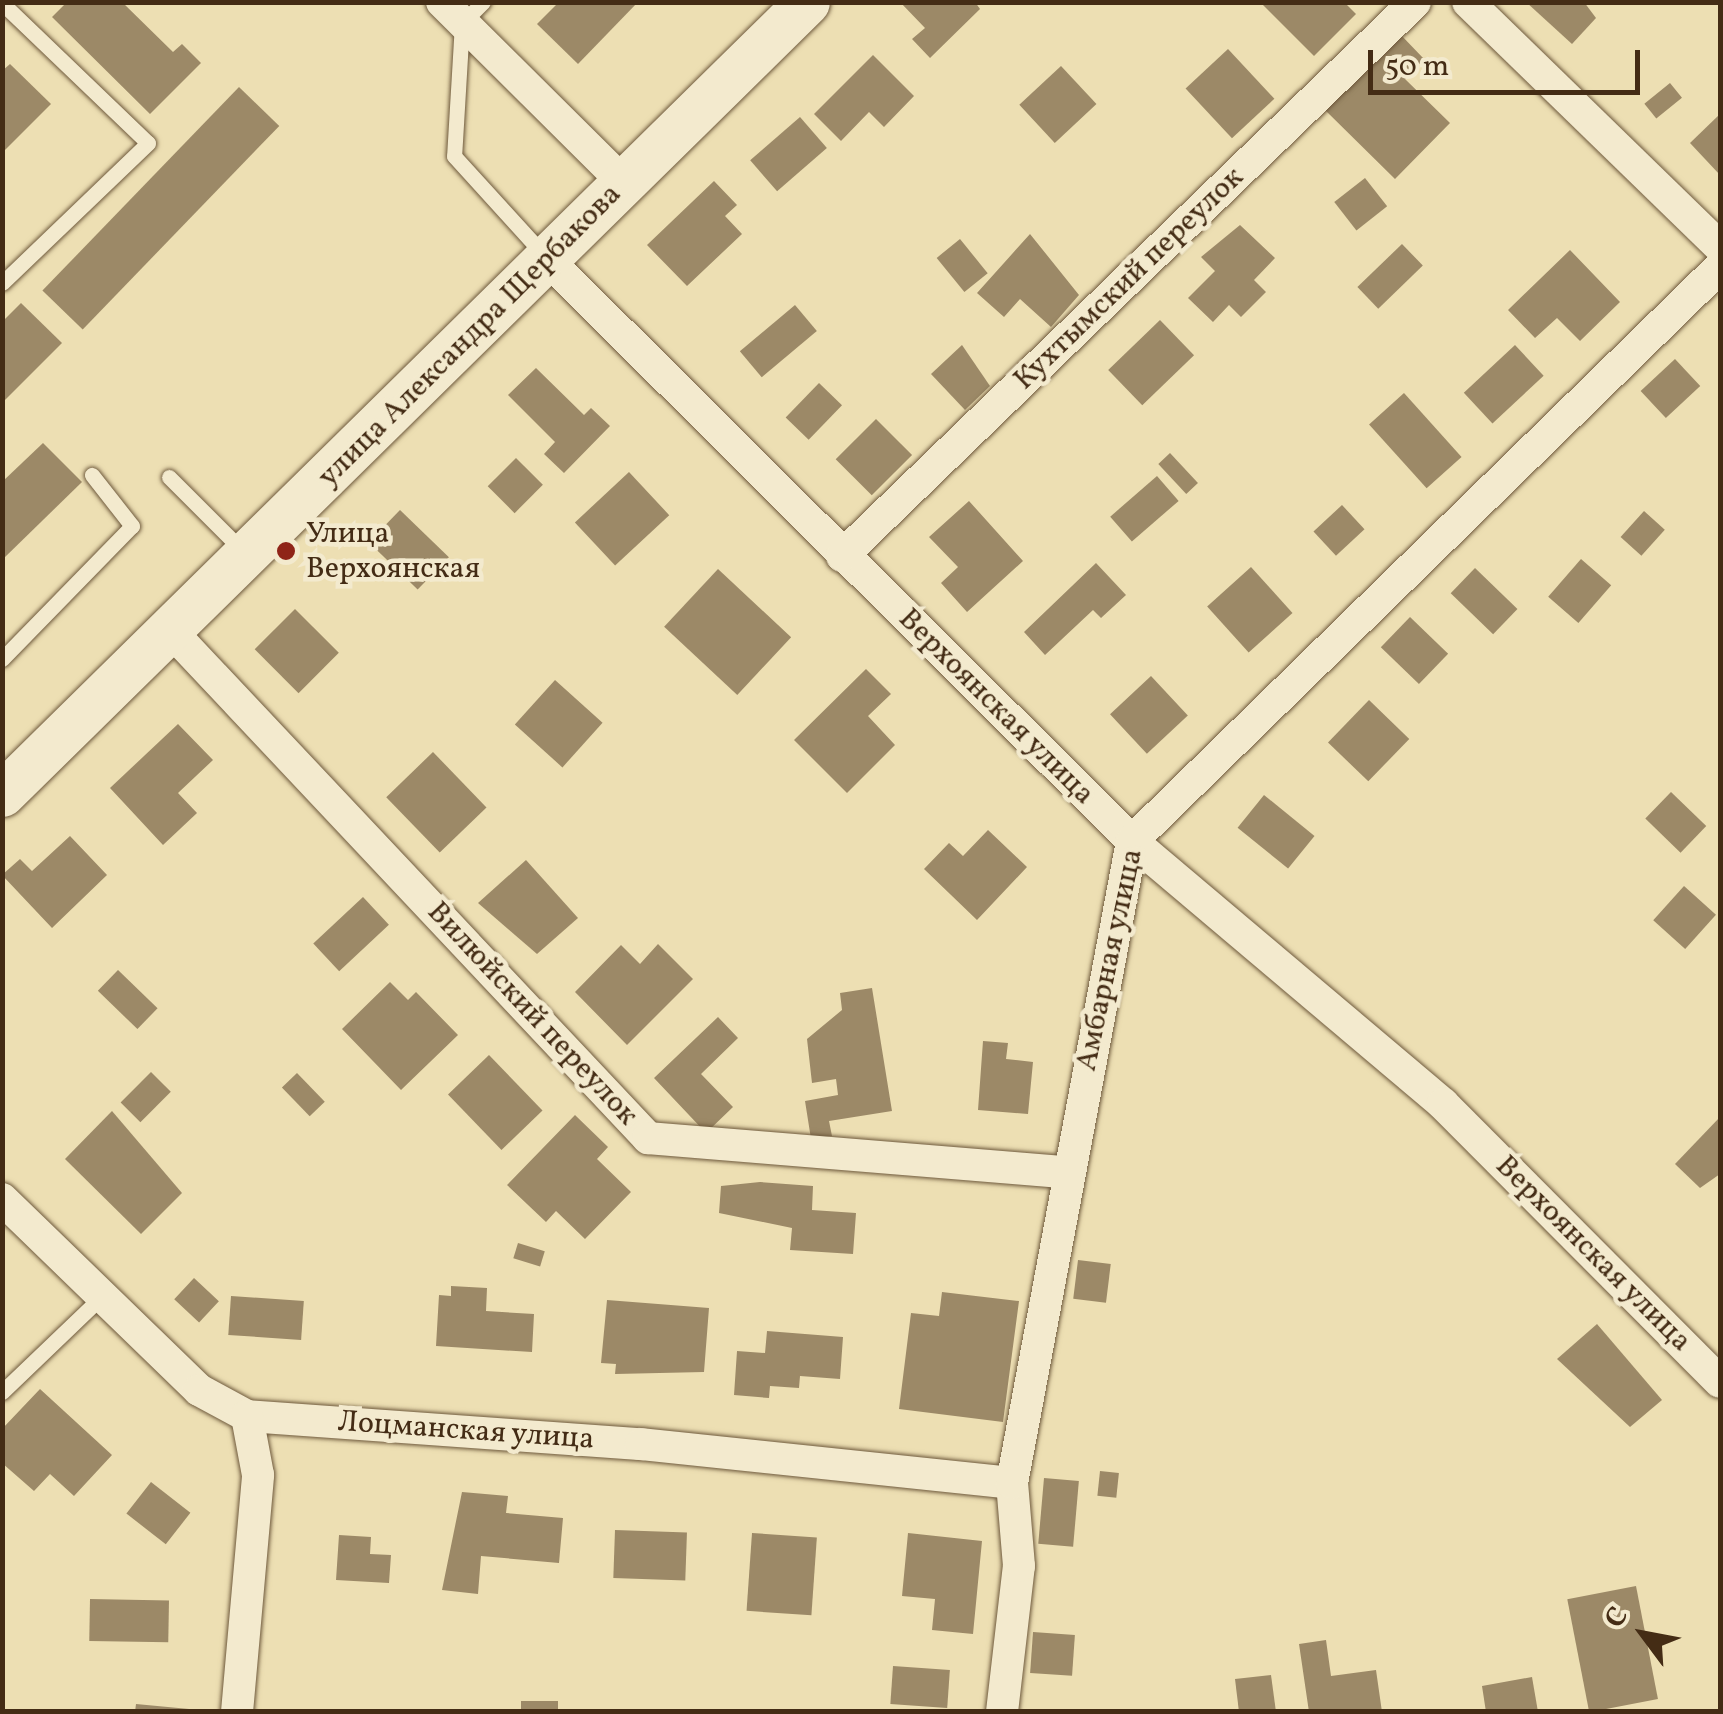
<!DOCTYPE html>
<html>
<head>
<meta charset="utf-8">
<style>
	body { margin:0 }
	#map { position:relative; width:1723px; height:1714px; overflow:hidden; background:#eddfb3; font-family:Vollkorn,serif }
	div>[style] { position:absolute }
	[style*='--x'] { left:calc(var(--x)*1px); top:calc(var(--y)*1px); width:calc(var(--w)*1px); rotate:calc(var(--a)*1deg) }
	.building>* { inset:0; background:#9c8967; transform-origin:0 0 }
	.roads { filter:drop-shadow(0 0 2px #6e593c) drop-shadow(0 0 2px #6e593c) }
	.lane>* { height:15px; margin:-7.5px; padding:0 7.5px; transform-origin:7.5px; border-radius:7.5px; background:#f3eace }
	.street>* { height:32px; margin:-16px; padding:0 16px; transform-origin:16px; border-radius:16px; background:#f3eace }
	.secondary>* { height:45px; margin:-22.5px; padding:0 22.5px; transform-origin:22.5px; border-radius:22.5px; background:#f3eace }
	.dots>* { width:28px; height:28px; translate:-50% -50%; box-sizing:border-box; border:5px solid #f3eace; border-radius:50% }
	span { translate:-50% -50%; white-space:nowrap; text-align:center; line-height:1.15; -webkit-text-stroke:9px #f3eace; paint-order:stroke }
	.street-label { font-size:30px; color:#442c15 }
	.poi-label { font-size:30px; color:#442c15 }
	.left { translate:0 -50%; text-align:left }
	.frame { position:absolute; inset:0; border:5px solid #442c15; pointer-events:none }
	.north { position:absolute; left:1593px; top:1584px; width:100px; height:100px; -webkit-text-stroke:8px #f3eace; paint-order:stroke; rotate:302deg; font-size:28px; font-weight:700; line-height:40px; text-align:center; color:#442c15 }
	.north::after { content:''; display:block; margin:auto; width:35px; height:45px; background:#442c15; clip-path:polygon(50% 0,100% 100%,50% 72%,0 100%) }
	.scale { position:absolute; left:1368px; top:50px; width:272px; height:45px; box-sizing:border-box; border:5px solid #442c15; border-top:0; padding-left:12px; font-size:30px; line-height:35px; white-space:nowrap; color:#442c15; -webkit-text-stroke:8px #f3eace; paint-order:stroke }
</style>
</head>
<body>
<div id="map">
	<div class="building">
		<div style="clip-path:polygon(67px 2px,122px 2px,173px 52px,182px 44px,201px 63px,150px 114px,52px 17px)"></div>
		<div style="clip-path:polygon(559px 2px,638px 2px,578px 64px,537px 24px)"></div>
		<div style="clip-path:polygon(900px 2px,975px 2px,980px 9px,930px 58px,912px 39px,925px 28px)"></div>
		<div style="clip-path:polygon(1260px 2px,1344px 2px,1356px 14px,1314px 56px)"></div>
		<div style="clip-path:polygon(1526px 2px,1584px 2px,1596px 18px,1572px 44px)"></div>
		<div style="clip-path:polygon(1400px 34px,1424px 59px,1405px 79px,1450px 123px,1395px 179px,1325px 110px)"></div>
		<div style="left:1228px;top:49px;width:68px;height:58px;rotate:47deg"></div>
		<div style="clip-path:polygon(873px 55px,914px 96px,884px 127px,869px 112px,841px 141px,814px 114px)"></div>
		<div style="clip-path:polygon(10px 64px,51px 104px,2px 153px,2px 71px)"></div>
		<div style="left:1061px;top:66px;width:52px;height:57px;rotate:47deg"></div>
		<div style="left:1670px;top:83px;width:19px;height:33px;rotate:51deg"></div>
		<div style="left:239px;top:87px;width:56px;height:283px;rotate:44deg"></div>
		<div style="clip-path:polygon(1720px 114px,1720px 175px,1690px 143px)"></div>
		<div style="left:800px;top:117px;width:41px;height:66px;rotate:49deg"></div>
		<div style="left:1365px;top:178px;width:36px;height:39px;rotate:52deg"></div>
		<div style="clip-path:polygon(714px 181px,737px 205px,725px 216px,742px 234px,687px 286px,647px 245px)"></div>
		<div style="clip-path:polygon(1240px 225px,1275px 258px,1254px 280px,1266px 292px,1241px 317px,1229px 305px,1213px 322px,1188px 298px,1215px 271px,1201px 257px)"></div>
		<div style="clip-path:polygon(1030px 234px,1079px 295px,1051px 327px,1020px 299px,1004px 317px,977px 293px)"></div>
		<div style="left:960px;top:239px;width:44px;height:30px;rotate:51deg"></div>
		<div style="left:1402px;top:244px;width:30px;height:62px;rotate:46deg"></div>
		<div style="clip-path:polygon(1570px 250px,1620px 302px,1580px 341px,1557px 318px,1535px 338px,1508px 310px)"></div>
		<div style="clip-path:polygon(21px 303px,62px 343px,2px 403px,2px 322px)"></div>
		<div style="left:795px;top:305px;width:34px;height:72px;rotate:50deg"></div>
		<div style="left:1160px;top:320px;width:49px;height:72px;rotate:46deg"></div>
		<div style="clip-path:polygon(962px 345px,990px 386px,965px 410px,931px 374px)"></div>
		<div style="left:1515px;top:345px;width:42px;height:70px;rotate:47deg"></div>
		<div style="left:1675px;top:359px;width:37px;height:47px;rotate:47deg"></div>
		<div style="clip-path:polygon(536px 368px,584px 415px,591px 408px,610px 426px,564px 473px,544px 454px,555px 442px,508px 395px)"></div>
		<div style="left:819px;top:383px;width:32px;height:48px;rotate:44deg"></div>
		<div style="left:1404px;top:393px;width:86px;height:47px;rotate:48deg"></div>
		<div style="left:876px;top:419px;width:51px;height:57px;rotate:45deg"></div>
		<div style="clip-path:polygon(43px 443px,82px 482px,2px 560px,2px 482px)"></div>
		<div style="left:1170px;top:453px;width:41px;height:16px;rotate:47deg"></div>
		<div style="left:516px;top:458px;width:38px;height:40px;rotate:45deg"></div>
		<div style="left:629px;top:472px;width:59px;height:74px;rotate:47deg"></div>
		<div style="left:1157px;top:476px;width:33px;height:62px;rotate:49deg"></div>
		<div style="clip-path:polygon(969px 501px,1023px 561px,967px 612px,941px 583px,958px 567px,929px 537px)"></div>
		<div style="left:1342px;top:505px;width:33px;height:39px;rotate:47deg"></div>
		<div style="left:400px;top:510px;width:68px;height:45px;rotate:44deg"></div>
		<div style="left:1644px;top:511px;width:28px;height:35px;rotate:42deg"></div>
		<div style="left:1581px;top:559px;width:40px;height:50px;rotate:41deg"></div>
		<div style="clip-path:polygon(1096px 563px,1126px 595px,1101px 618px,1093px 610px,1045px 655px,1024px 632px)"></div>
		<div style="left:1251px;top:567px;width:62px;height:59px;rotate:48deg"></div>
		<div style="left:1475px;top:568px;width:59px;height:35px;rotate:44deg"></div>
		<div style="left:718px;top:569px;width:100px;height:79px;rotate:43deg"></div>
		<div style="left:295px;top:609px;width:62px;height:57px;rotate:45deg"></div>
		<div style="left:1410px;top:617px;width:53px;height:42px;rotate:44deg"></div>
		<div style="clip-path:polygon(866px 669px,891px 694px,868px 716px,895px 745px,847px 793px,794px 740px)"></div>
		<div style="left:1151px;top:676px;width:54px;height:56px;rotate:47deg"></div>
		<div style="left:555px;top:680px;width:64px;height:60px;rotate:42deg"></div>
		<div style="left:1369px;top:700px;width:56px;height:59px;rotate:44deg"></div>
		<div style="clip-path:polygon(178px 724px,213px 760px,178px 793px,197px 813px,163px 845px,110px 788px)"></div>
		<div style="left:433px;top:752px;width:77px;height:65px;rotate:46deg"></div>
		<div style="left:1671px;top:792px;width:49px;height:37px;rotate:44deg"></div>
		<div style="left:1264px;top:795px;width:65px;height:42px;rotate:39deg"></div>
		<div style="clip-path:polygon(988px 830px,1027px 867px,977px 920px,924px 869px,949px 843px,963px 856px)"></div>
		<div style="clip-path:polygon(70px 836px,107px 875px,52px 928px,2px 875px,20px 859px,32px 871px)"></div>
		<div style="clip-path:polygon(526px 860px,578px 918px,537px 954px,478px 903px)"></div>
		<div style="left:1684px;top:886px;width:43px;height:46px;rotate:42deg"></div>
		<div style="left:363px;top:897px;width:38px;height:68px;rotate:47deg"></div>
		<div style="clip-path:polygon(658px 944px,693px 979px,627px 1045px,575px 992px,621px 945px,640px 964px)"></div>
		<div style="left:118px;top:970px;width:55px;height:29px;rotate:44deg"></div>
		<div style="clip-path:polygon(390px 982px,408px 1000px,416px 992px,458px 1035px,401px 1090px,342px 1029px)"></div>
		<div style="clip-path:polygon(872px 988px,892px 1111px,829px 1121px,832px 1136px,811px 1139px,805px 1101px,838px 1095px,836px 1079px,812px 1083px,807px 1039px,842px 1010px,840px 993px)"></div>
		<div style="clip-path:polygon(718px 1017px,738px 1038px,701px 1074px,733px 1107px,706px 1133px,654px 1078px)"></div>
		<div style="clip-path:polygon(983px 1041px,1008px 1043px,1006px 1059px,1033px 1062px,1028px 1114px,978px 1110px)"></div>
		<div style="left:489px;top:1055px;width:77px;height:57px;rotate:46deg"></div>
		<div style="left:151px;top:1072px;width:28px;height:43px;rotate:45deg"></div>
		<div style="left:297px;top:1073px;width:40px;height:21px;rotate:46deg"></div>
		<div style="clip-path:polygon(112px 1111px,182px 1193px,141px 1234px,65px 1159px)"></div>
		<div style="clip-path:polygon(575px 1115px,608px 1147px,597px 1159px,631px 1192px,585px 1239px,556px 1211px,546px 1222px,507px 1185px)"></div>
		<div style="clip-path:polygon(1720px 1117px,1720px 1174px,1700px 1188px,1675px 1164px)"></div>
		<div style="clip-path:polygon(760px 1182px,813px 1186px,812px 1210px,856px 1213px,853px 1254px,790px 1250px,792px 1228px,719px 1213px,721px 1186px)"></div>
		<div style="left:518px;top:1243px;width:28px;height:16px;rotate:17deg"></div>
		<div style="left:1078px;top:1260px;width:33px;height:39px;rotate:7deg"></div>
		<div style="left:194px;top:1278px;width:34px;height:29px;rotate:43deg"></div>
		<div style="clip-path:polygon(451px 1286px,487px 1288px,486px 1311px,534px 1314px,532px 1352px,436px 1346px,439px 1295px,451px 1296px)"></div>
		<div style="clip-path:polygon(942px 1292px,1019px 1301px,1003px 1422px,899px 1409px,911px 1313px,939px 1316px)"></div>
		<div style="left:231px;top:1296px;width:73px;height:39px;rotate:4deg"></div>
		<div style="clip-path:polygon(607px 1300px,709px 1308px,704px 1372px,615px 1374px,616px 1364px,601px 1363px)"></div>
		<div style="clip-path:polygon(1597px 1324px,1662px 1400px,1630px 1427px,1557px 1359px)"></div>
		<div style="clip-path:polygon(767px 1331px,843px 1337px,840px 1379px,800px 1376px,799px 1388px,770px 1386px,769px 1398px,734px 1395px,737px 1351px,765px 1353px)"></div>
		<div style="clip-path:polygon(40px 1389px,112px 1455px,74px 1496px,50px 1474px,34px 1491px,2px 1463px,2px 1429px)"></div>
		<div style="left:1100px;top:1471px;width:19px;height:25px;rotate:6deg"></div>
		<div style="left:1044px;top:1478px;width:35px;height:66px;rotate:5deg"></div>
		<div style="left:151px;top:1482px;width:50px;height:40px;rotate:38deg"></div>
		<div style="clip-path:polygon(462px 1492px,508px 1496px,506px 1513px,563px 1518px,559px 1563px,481px 1556px,478px 1594px,442px 1590px)"></div>
		<div style="left:615px;top:1530px;width:72px;height:48px;rotate:2deg"></div>
		<div style="left:752px;top:1533px;width:65px;height:78px;rotate:4deg"></div>
		<div style="clip-path:polygon(908px 1533px,982px 1541px,973px 1634px,932px 1630px,935px 1599px,902px 1596px)"></div>
		<div style="clip-path:polygon(339px 1535px,371px 1537px,370px 1554px,391px 1555px,389px 1583px,336px 1580px)"></div>
		<div style="left:1636px;top:1586px;width:115px;height:70px;rotate:79deg"></div>
		<div style="left:90px;top:1599px;width:79px;height:42px;rotate:1deg"></div>
		<div style="left:1033px;top:1632px;width:42px;height:41px;rotate:4deg"></div>
		<div style="clip-path:polygon(1326px 1640px,1331px 1676px,1376px 1670px,1382px 1712px,1309px 1712px,1299px 1644px)"></div>
		<div style="left:893px;top:1666px;width:57px;height:38px;rotate:4deg"></div>
		<div style="clip-path:polygon(1271px 1675px,1276px 1712px,1239px 1712px,1235px 1679px)"></div>
		<div style="clip-path:polygon(1532px 1677px,1538px 1712px,1486px 1712px,1482px 1686px)"></div>
		<div style="left:521px;top:1701px;width:37px;height:11px"></div>
		<div style="clip-path:polygon(136px 1704px,189px 1709px,189px 1712px,135px 1712px)"></div>
	</div>
	<div class="roads">
		<div class="lane">
			<div style="--x:483;--y:2;--w:30;--a:135"></div>
			<div style="--x:462;--y:23;--w:133;--a:93.4"></div>
			<div style="--x:454;--y:156;--w:134;--a:47.7"></div>
			<div style="--x:2;--y:3;--w:202;--a:43.8"></div>
			<div style="--x:148;--y:143;--w:202;--a:136.2"></div>
			<div style="--x:169;--y:477;--w:107;--a:45"></div>
			<div style="--x:2;--y:659;--w:186;--a:-45.7"></div>
			<div style="--x:132;--y:526;--w:65;--a:-128.1"></div>
			<div style="--x:2;--y:1392;--w:139;--a:-43.8"></div>
		</div>
		<div class="street">
			<div style="--x:442;--y:2;--w:258;--a:44.8"></div>
			<div style="--x:1468;--y:2;--w:351;--a:44.2"></div>
			<div style="--x:550;--y:262;--w:821;--a:44.85"></div>
			<div style="--x:1132;--y:841;--w:407;--a:40.2"></div>
			<div style="--x:1443;--y:1104;--w:392;--a:45.1"></div>
			<div style="--x:842;--y:556;--w:797;--a:-44.03"></div>
			<div style="--x:170;--y:630;--w:698;--a:46.74"></div>
			<div style="--x:648;--y:1138;--w:418;--a:4.7"></div>
			<div style="--x:2;--y:1199;--w:274;--a:44.1"></div>
			<div style="--x:199;--y:1390;--w:55;--a:28.4"></div>
			<div style="--x:247;--y:1416;--w:395;--a:4.1"></div>
			<div style="--x:641;--y:1444;--w:373;--a:6"></div>
			<div style="--x:237;--y:1712;--w:238;--a:-84.9"></div>
			<div style="--x:258;--y:1475;--w:60;--a:-100.6"></div>
			<div style="--x:1002;--y:1712;--w:147;--a:-83.4"></div>
			<div style="--x:1019;--y:1566;--w:83;--a:-94.8"></div>
			<div style="--x:1012;--y:1483;--w:653;--a:-79.41"></div>
			<div style="--x:1132;--y:841;--w:822;--a:-44.31"></div>
		</div>
		<div class="secondary">
			<div style="--x:2;--y:794;--w:1129;--a:-44.53"></div>
		</div>
	</div>
	<div class="dots">
		<div style="left:286px;top:551px;background:#8f2418"></div>
	</div>
	<div class="street-label">
		<span style="left:1129px;top:279px;rotate:-44deg">Кухтымский переулок</span>
		<span style="left:470px;top:336px;rotate:-45deg">улица Александра Щербакова</span>
		<span style="left:996px;top:707px;rotate:45deg">Верхоянская улица</span>
		<span style="left:1110px;top:960px;rotate:-78deg">Амбарная улица</span>
		<span style="left:532px;top:1014px;rotate:47deg">Вилюйский переулок</span>
		<span style="left:1593px;top:1254px;rotate:45deg">Верхоянская улица</span>
		<span style="left:466px;top:1431px;rotate:4deg">Лоцманская улица</span>
	</div>
	<div class="poi-label">
		<span class="left" style="left:306px;top:551px">Улица<br>Верхоянская</span>
	</div>
	<div class="frame"></div>
	<div class="north">С</div>
	<div class="scale">50 m</div>
</div>
</body>
</html>
